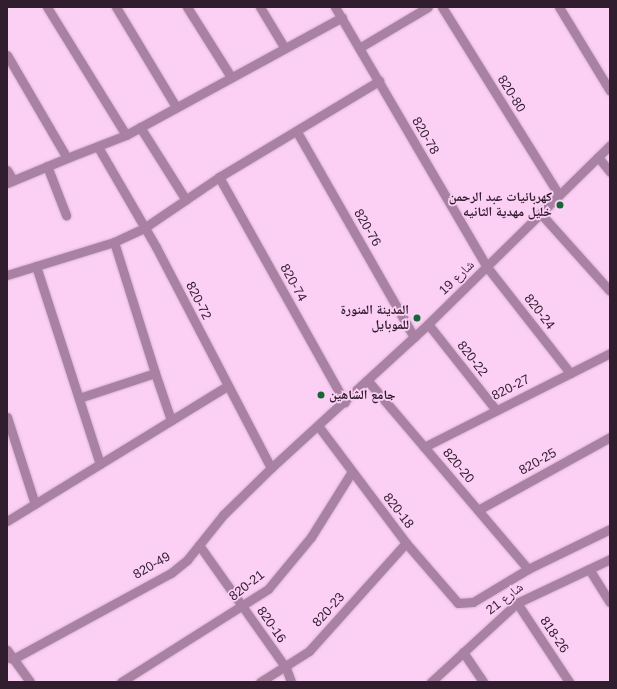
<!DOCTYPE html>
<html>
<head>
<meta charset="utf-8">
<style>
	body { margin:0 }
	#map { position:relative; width:617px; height:689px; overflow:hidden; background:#fbd0f4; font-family:Helvetica,"Noto Naskh Arabic",sans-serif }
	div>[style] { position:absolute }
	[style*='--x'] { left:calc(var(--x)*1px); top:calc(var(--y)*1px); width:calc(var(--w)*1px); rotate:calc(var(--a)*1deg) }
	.roads { filter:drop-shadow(0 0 1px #d6b0d0) drop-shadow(0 0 1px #d6b0d0) }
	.street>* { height:9px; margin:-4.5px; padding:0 4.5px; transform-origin:4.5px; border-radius:4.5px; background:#a981a2 }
	.dots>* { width:11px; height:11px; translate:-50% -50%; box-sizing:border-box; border:2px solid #fbd0f4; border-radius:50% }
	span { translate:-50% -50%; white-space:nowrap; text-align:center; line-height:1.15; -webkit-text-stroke:3.5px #fbd0f4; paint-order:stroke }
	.street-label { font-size:13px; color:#301d2e }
	.poi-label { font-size:13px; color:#301d2e; font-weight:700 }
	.right { translate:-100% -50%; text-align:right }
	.left { translate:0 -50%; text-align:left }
	.frame { position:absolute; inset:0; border:8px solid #301d2e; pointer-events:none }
</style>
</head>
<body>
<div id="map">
	<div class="roads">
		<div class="street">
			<div style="--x:47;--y:7;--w:150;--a:58.3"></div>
			<div style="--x:116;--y:7;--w:117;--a:59"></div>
			<div style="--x:187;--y:7;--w:83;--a:57.8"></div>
			<div style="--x:260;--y:7;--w:47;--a:59"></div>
			<div style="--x:335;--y:7;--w:301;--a:59.7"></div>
			<div style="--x:487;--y:267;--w:135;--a:51.9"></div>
			<div style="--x:442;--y:7;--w:221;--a:58.1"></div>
			<div style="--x:559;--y:7;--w:98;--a:58.7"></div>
			<div style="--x:359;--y:48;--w:80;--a:-30.7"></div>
			<div style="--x:7;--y:55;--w:119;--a:59.8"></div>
			<div style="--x:67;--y:158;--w:63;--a:-21.3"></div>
			<div style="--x:126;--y:135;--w:246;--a:-28.6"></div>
			<div style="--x:140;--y:127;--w:86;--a:57.8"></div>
			<div style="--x:297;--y:132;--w:236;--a:60.3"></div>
			<div style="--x:98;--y:147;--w:116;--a:59.9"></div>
			<div style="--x:156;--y:247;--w:249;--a:62.5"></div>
			<div style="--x:598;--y:157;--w:19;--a:51"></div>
			<div style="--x:47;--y:166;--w:53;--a:68.8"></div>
			<div style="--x:7;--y:170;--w:12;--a:59"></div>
			<div style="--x:219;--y:177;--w:258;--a:60.8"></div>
			<div style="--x:7;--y:183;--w:65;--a:-22.6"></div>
			<div style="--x:541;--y:214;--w:103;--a:48.1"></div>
			<div style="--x:114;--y:242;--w:137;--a:72.6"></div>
			<div style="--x:36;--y:266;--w:208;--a:72.1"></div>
			<div style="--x:7;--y:275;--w:112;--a:-17.1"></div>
			<div style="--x:114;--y:242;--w:33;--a:-25"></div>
			<div style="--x:144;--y:228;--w:91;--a:-34.2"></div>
			<div style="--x:219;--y:177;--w:187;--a:-31"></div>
			<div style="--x:428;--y:324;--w:110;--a:51.7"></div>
			<div style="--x:368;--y:381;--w:247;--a:49.6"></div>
			<div style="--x:79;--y:398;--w:80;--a:-18.2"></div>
			<div style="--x:155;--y:373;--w:50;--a:71.2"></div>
			<div style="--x:7;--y:417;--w:91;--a:72.2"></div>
			<div style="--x:319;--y:427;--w:145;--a:53.1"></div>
			<div style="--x:406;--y:543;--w:79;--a:49.1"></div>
			<div style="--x:458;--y:603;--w:15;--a:-4"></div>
			<div style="--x:473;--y:602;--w:64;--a:-31"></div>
			<div style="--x:528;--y:569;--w:91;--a:-26"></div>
			<div style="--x:424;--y:447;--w:208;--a:-26.8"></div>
			<div style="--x:478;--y:510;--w:151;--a:-28.9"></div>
			<div style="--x:7;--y:521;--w:258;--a:-31.5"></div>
			<div style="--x:199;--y:545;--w:151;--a:54.7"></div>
			<div style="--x:286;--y:668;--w:15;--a:70"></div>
			<div style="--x:589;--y:569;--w:39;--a:58"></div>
			<div style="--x:517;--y:603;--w:95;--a:56.6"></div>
			<div style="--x:7;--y:650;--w:39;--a:54"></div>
			<div style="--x:463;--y:652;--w:36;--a:56"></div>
			<div style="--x:7;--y:657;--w:6;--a:18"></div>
			<div style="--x:13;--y:659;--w:180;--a:-28.6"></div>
			<div style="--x:171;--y:573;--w:21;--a:-39"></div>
			<div style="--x:187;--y:560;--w:58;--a:-51.3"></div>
			<div style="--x:223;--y:515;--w:67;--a:-44.4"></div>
			<div style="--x:271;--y:468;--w:213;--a:-42.5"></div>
			<div style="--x:428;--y:324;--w:255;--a:-44.5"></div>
			<div style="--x:121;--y:682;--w:174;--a:-32.3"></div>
			<div style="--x:268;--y:589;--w:67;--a:-50.4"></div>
			<div style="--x:311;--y:537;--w:75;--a:-58"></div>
			<div style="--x:260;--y:682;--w:58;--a:-32.3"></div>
			<div style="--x:309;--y:651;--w:145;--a:-48.1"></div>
			<div style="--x:431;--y:682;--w:117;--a:-42.6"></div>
			<div style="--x:517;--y:603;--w:103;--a:-25.3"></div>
		</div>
	</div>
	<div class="dots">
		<div style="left:560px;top:205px;background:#176636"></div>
		<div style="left:417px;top:318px;background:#176636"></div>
		<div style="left:321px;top:395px;background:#176636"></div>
	</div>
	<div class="street-label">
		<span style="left:511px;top:94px;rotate:58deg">820-80</span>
		<span style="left:425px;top:136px;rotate:60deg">820-78</span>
		<span style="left:367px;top:228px;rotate:60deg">820-76</span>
		<span style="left:457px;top:278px;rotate:-44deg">شارع 19</span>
		<span style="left:293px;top:283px;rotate:61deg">820-74</span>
		<span style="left:198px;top:301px;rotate:63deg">820-72</span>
		<span style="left:539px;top:312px;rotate:52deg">820-24</span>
		<span style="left:472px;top:359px;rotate:52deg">820-22</span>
		<span style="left:511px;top:388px;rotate:-27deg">820-27</span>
		<span style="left:538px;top:462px;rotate:-29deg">820-25</span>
		<span style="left:458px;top:466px;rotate:50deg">820-20</span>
		<span style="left:398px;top:511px;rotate:52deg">820-18</span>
		<span style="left:152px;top:566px;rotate:-30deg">820-49</span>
		<span style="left:247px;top:586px;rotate:-38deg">820-21</span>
		<span style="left:505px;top:599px;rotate:-38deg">شارع 21</span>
		<span style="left:329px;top:610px;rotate:-48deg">820-23</span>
		<span style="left:271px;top:625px;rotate:55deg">820-16</span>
		<span style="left:554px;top:635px;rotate:56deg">818-26</span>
	</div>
	<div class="poi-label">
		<span class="right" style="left:552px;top:205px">كهربائيات عبد الرحمن<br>خليل مهدية الثانيه</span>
		<span class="right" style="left:409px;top:318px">المدينة المنورة<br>للموبايل</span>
		<span class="left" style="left:329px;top:395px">جامع الشاهين</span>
	</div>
	<div class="frame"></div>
</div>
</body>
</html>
